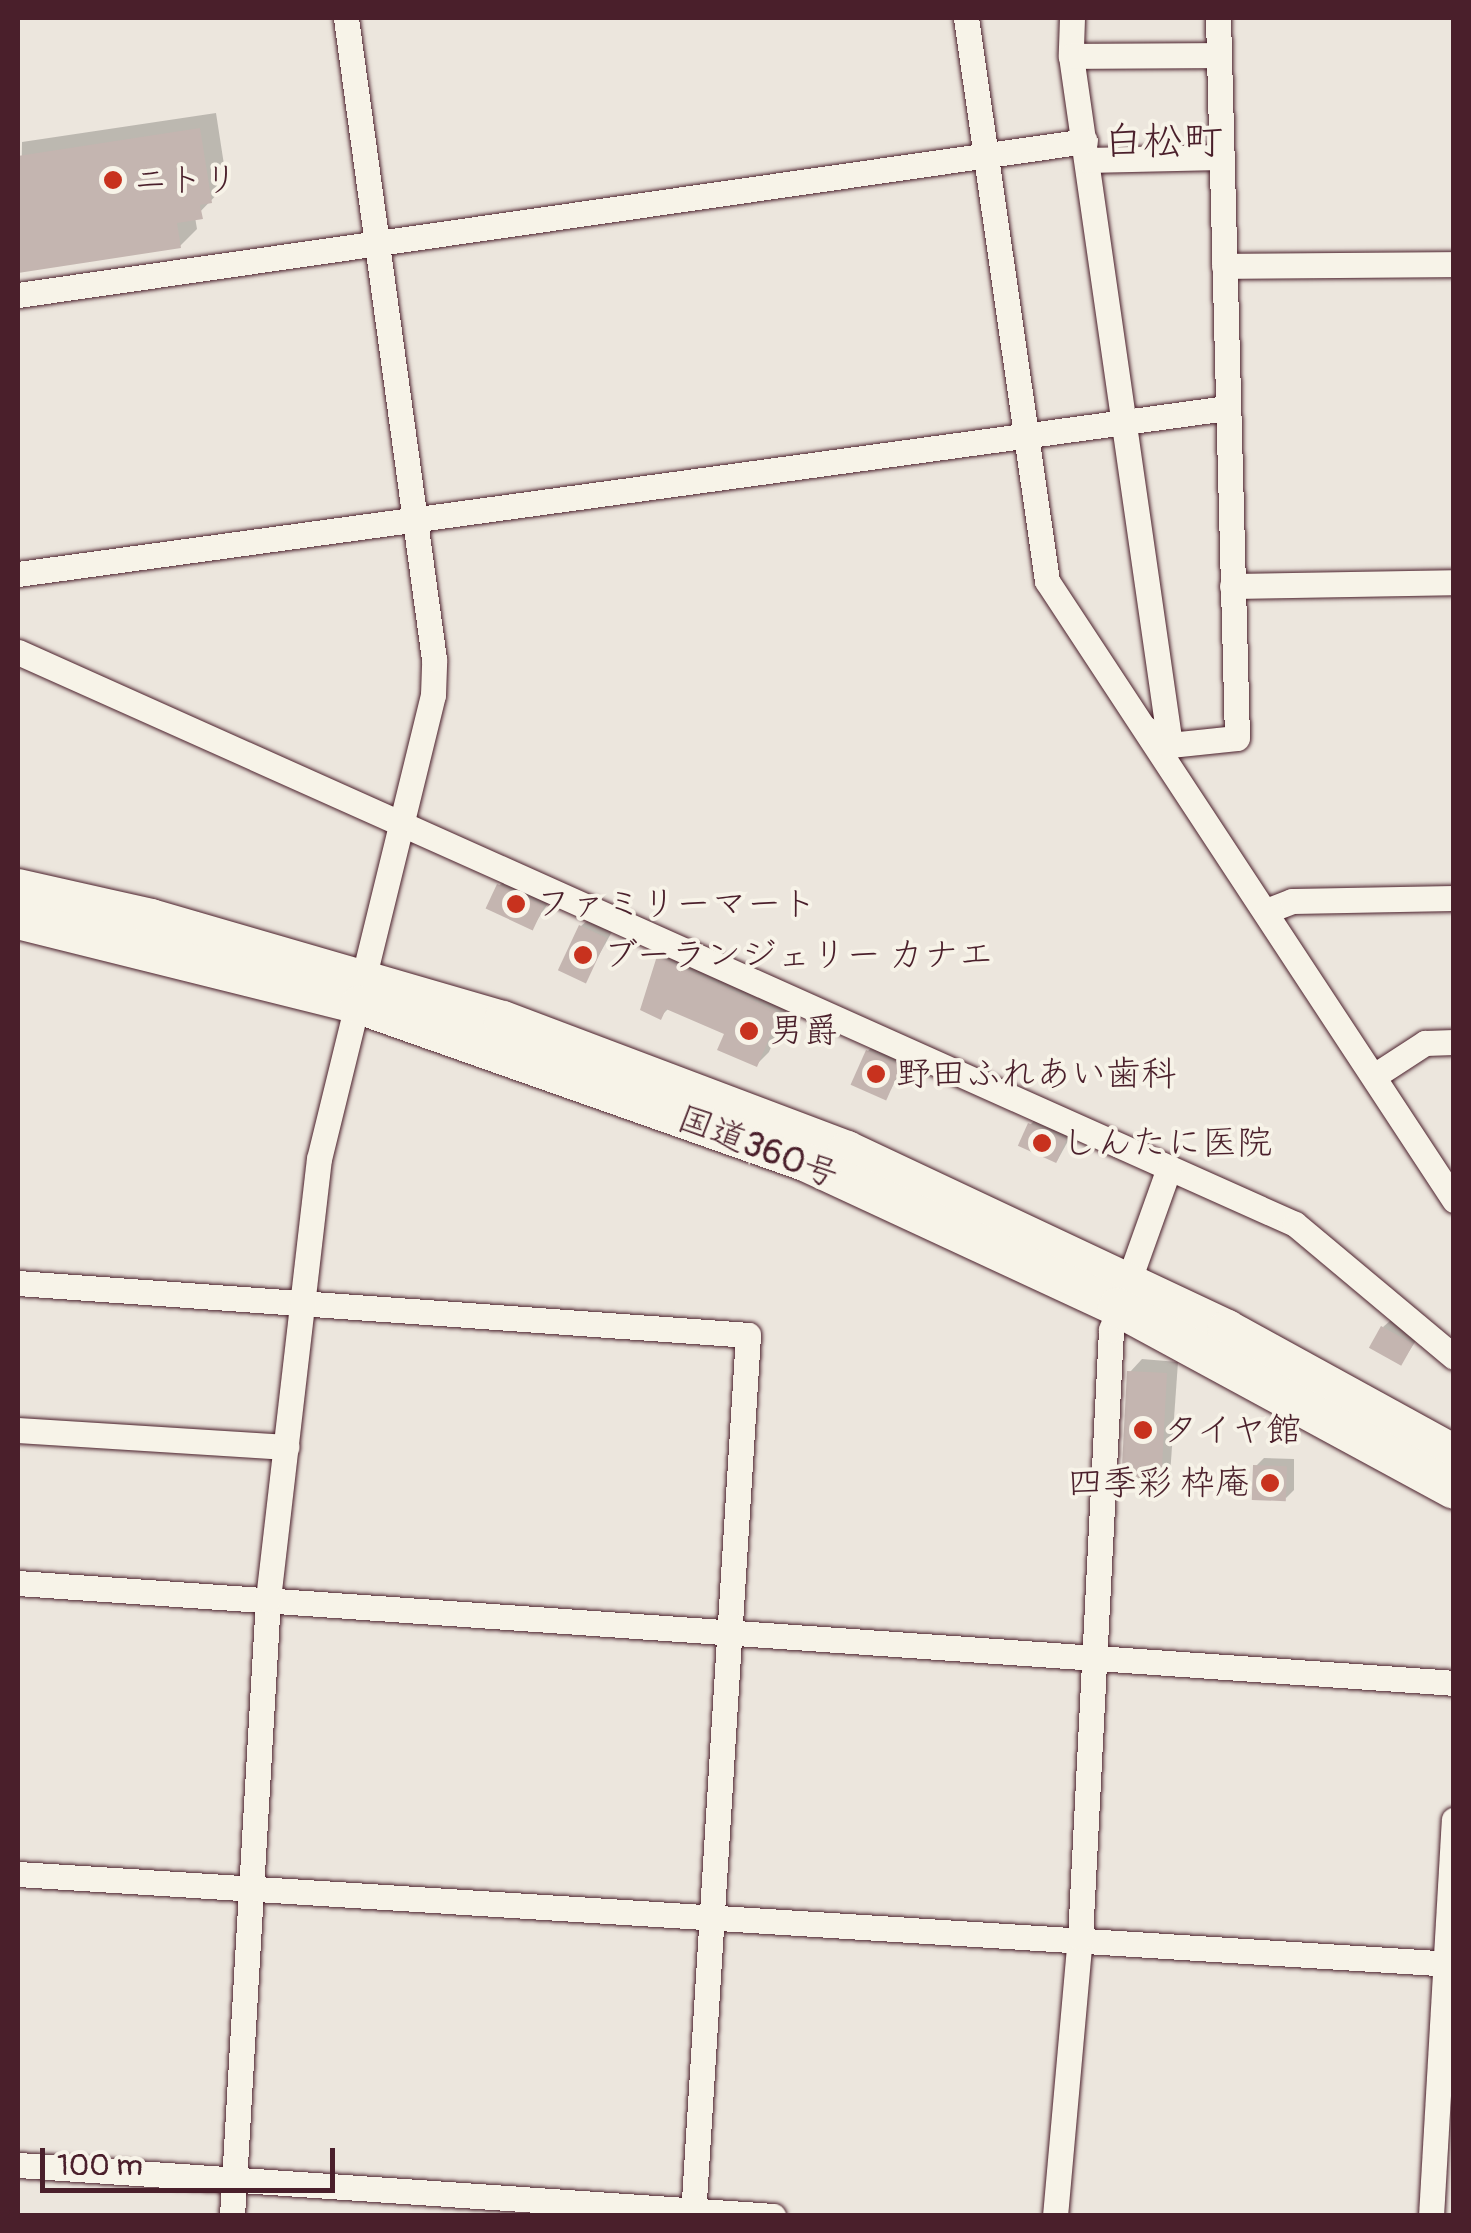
<!DOCTYPE html>
<html>
<head>
<meta charset="utf-8">
<style>
	body { margin:0 }
	#map { position:relative; width:1471px; height:2233px; overflow:hidden; background:#ece6dd; font-family:Pangolin,"Klee One",sans-serif }
	div>[style] { position:absolute }
	[style*='--x'] { left:calc(var(--x)*1px); top:calc(var(--y)*1px); width:calc(var(--w)*1px); rotate:calc(var(--a)*1deg) }
	.shadow>* { inset:0; background:#0003 }
	.building>* { inset:0; background:#c4b5b0; transform-origin:0 0 }
	.roads { filter:drop-shadow(0 0 2px #4a1f2b) drop-shadow(0 0 2px #4a1f2b) }
	.minor>* { height:25px; margin:-12.5px; padding:0 12.5px; transform-origin:12.5px; border-radius:12.5px; background:#f7f3e8 }
	.highway>* { height:38px; margin:-19px; padding:0 19px; transform-origin:19px; border-radius:19px; background:#f7f3e8 }
	.dots>* { width:28px; height:28px; translate:-50% -50%; box-sizing:border-box; border:5px solid #f7f3e8; border-radius:50% }
	span { translate:-50% -50%; white-space:nowrap; text-align:center; line-height:1.15; -webkit-text-stroke:8px #f7f3e8; paint-order:stroke }
	.poi-label { font-size:35px; color:#4a1f2b }
	.left { translate:0 -50%; text-align:left }
	.right { translate:-100% -50%; text-align:right }
	.street-label { font-size:35px; color:#4a1f2b }
	.quarter-label { font-size:40px; color:#4a1f2b }
	.frame { position:absolute; inset:0; border:20px solid #4a1f2b; pointer-events:none }
	.scale { position:absolute; left:40px; top:2148px; width:295px; height:45px; box-sizing:border-box; border:5px solid #4a1f2b; border-top:0; padding-left:12px; font-size:30px; line-height:35px; white-space:nowrap; color:#4a1f2b; -webkit-text-stroke:8px #f7f3e8; paint-order:stroke }
</style>
</head>
<body>
<div id="map">
	<div class="shadow">
		<div style="clip-path:polygon(216px 113px,227px 184px,195px 217px,197px 229px,180px 246px,20px 270px,22px 142px)"></div>
		<div style="clip-path:polygon(511px 873px,555px 893px,532px 928px,499px 886px)"></div>
		<div style="clip-path:polygon(589px 919px,613px 930px,585px 980px,581px 926px)"></div>
		<div style="clip-path:polygon(672px 945px,791px 1000px,769px 1052px,757px 1064px,728px 1033px,669px 1008px,660px 1017px,660px 958px)"></div>
		<div style="clip-path:polygon(876px 1043px,908px 1058px,886px 1098px,868px 1051px)"></div>
		<div style="clip-path:polygon(1038px 1117px,1073px 1132px,1057px 1161px,1030px 1125px)"></div>
		<div style="clip-path:polygon(1391px 1320px,1419px 1336px,1402px 1362px,1383px 1327px)"></div>
		<div style="clip-path:polygon(1142px 1359px,1178px 1362px,1170px 1475px,1158px 1487px,1130px 1372px)"></div>
		<div style="clip-path:polygon(1264px 1458px,1294px 1459px,1294px 1490px,1286px 1498px,1256px 1466px)"></div>
	</div>
	<div class="building">
		<div style="clip-path:polygon(200px 128px,212px 203px,200px 205px,203px 219px,177px 223px,181px 248px,18px 273px,18px 156px)"></div>
		<div style="left:497px;top:884px;width:52px;height:27px;rotate:25deg"></div>
		<div style="left:579px;top:925px;width:31px;height:50px;rotate:25deg"></div>
		<div style="clip-path:polygon(657px 956px,780px 1013px,757px 1067px,717px 1050px,724px 1034px,666px 1009px,661px 1020px,640px 1010px)"></div>
		<div style="left:866px;top:1050px;width:39px;height:38px;rotate:24deg"></div>
		<div style="left:1028px;top:1123px;width:42px;height:25px;rotate:24deg"></div>
		<div style="left:1381px;top:1326px;width:37px;height:25px;rotate:29deg"></div>
		<div style="left:1127px;top:1371px;width:40px;height:116px;rotate:3deg"></div>
		<div style="left:1253px;top:1465px;width:34px;height:35px;rotate:2deg"></div>
	</div>
	<div class="roads">
		<div class="minor">
			<div style="--x:966;--y:18;--w:569;--a:81.81"></div>
			<div style="--x:1047;--y:581;--w:741;--a:56.67"></div>
			<div style="--x:1072;--y:18;--w:38;--a:92"></div>
			<div style="--x:1071;--y:56;--w:696;--a:81.82"></div>
			<div style="--x:1071;--y:56;--w:148;--a:-0.4"></div>
			<div style="--x:1088;--y:160;--w:132;--a:-1.3"></div>
			<div style="--x:1224;--y:266;--w:230;--a:-0.5"></div>
			<div style="--x:18;--y:295;--w:1078;--a:-8.21"></div>
			<div style="--x:18;--y:574;--w:1219;--a:-7.82"></div>
			<div style="--x:1232;--y:586;--w:222;--a:-1"></div>
			<div style="--x:18;--y:652;--w:1399;--a:24.13"></div>
			<div style="--x:1295;--y:1224;--w:207;--a:39.9"></div>
			<div style="--x:1145;--y:728;--w:30;--a:34"></div>
			<div style="--x:1170;--y:745;--w:67;--a:-6"></div>
			<div style="--x:1237;--y:738;--w:720;--a:-91.51"></div>
			<div style="--x:1266;--y:911;--w:28;--a:-21"></div>
			<div style="--x:1292;--y:901;--w:162;--a:-1.1"></div>
			<div style="--x:1374;--y:1076;--w:61;--a:-32.9"></div>
			<div style="--x:1425;--y:1043;--w:29;--a:-2"></div>
			<div style="--x:18;--y:1283;--w:732;--a:4.07"></div>
			<div style="--x:748;--y:1335;--w:883;--a:93.57"></div>
			<div style="--x:18;--y:1430;--w:269;--a:3.6"></div>
			<div style="--x:18;--y:1583;--w:1439;--a:3.98"></div>
			<div style="--x:18;--y:1874;--w:1439;--a:3.59"></div>
			<div style="--x:18;--y:2165;--w:757;--a:3.86"></div>
			<div style="--x:232;--y:2216;--w:618;--a:-86.66"></div>
			<div style="--x:268;--y:1599;--w:443;--a:-83.4"></div>
			<div style="--x:319;--y:1159;--w:478;--a:-76.2"></div>
			<div style="--x:433;--y:695;--w:36;--a:-88"></div>
			<div style="--x:434;--y:659;--w:647;--a:-97.82"></div>
			<div style="--x:1055;--y:2216;--w:279;--a:-84.9"></div>
			<div style="--x:1080;--y:1938;--w:609;--a:-87.08"></div>
			<div style="--x:1111;--y:1330;--w:172;--a:-70.3"></div>
			<div style="--x:1431;--y:2216;--w:397;--a:-86.7"></div>
		</div>
		<div class="highway">
			<div style="--x:18;--y:888;--w:136;--a:12.7"></div>
			<div style="--x:151;--y:918;--w:366;--a:16.2"></div>
			<div style="--x:503;--y:1020;--w:368;--a:20.7"></div>
			<div style="--x:847;--y:1150;--w:420;--a:25.2"></div>
			<div style="--x:1227;--y:1329;--w:259;--a:28.8"></div>
			<div style="--x:18;--y:920;--w:351;--a:14"></div>
			<div style="--x:359;--y:1005;--w:475;--a:19.4"></div>
			<div style="--x:807;--y:1163;--w:342;--a:24.9"></div>
			<div style="--x:1117;--y:1307;--w:383;--a:28.5"></div>
		</div>
	</div>
	<div class="dots">
		<div style="left:113px;top:180px;background:#c8321e"></div>
		<div style="left:516px;top:904px;background:#c8321e"></div>
		<div style="left:583px;top:955px;background:#c8321e"></div>
		<div style="left:749px;top:1031px;background:#c8321e"></div>
		<div style="left:876px;top:1074px;background:#c8321e"></div>
		<div style="left:1042px;top:1143px;background:#c8321e"></div>
		<div style="left:1143px;top:1430px;background:#c8321e"></div>
		<div style="left:1270px;top:1483px;background:#c8321e"></div>
	</div>
	<div class="poi-label">
		<span class="left" style="left:133px;top:180px">ニトリ</span>
		<span class="left" style="left:536px;top:904px">ファミリーマート</span>
		<span class="left" style="left:603px;top:955px">ブーランジェリー カナエ</span>
		<span class="left" style="left:769px;top:1031px">男爵</span>
		<span class="left" style="left:896px;top:1074px">野田ふれあい歯科</span>
		<span class="left" style="left:1062px;top:1143px">しんたに医院</span>
		<span class="left" style="left:1163px;top:1430px">タイヤ館</span>
		<span class="right" style="left:1250px;top:1483px">四季彩 枠庵</span>
	</div>
	<div class="street-label">
		<span style="left:758px;top:1147px;rotate:21deg">国道360号</span>
	</div>
	<div class="quarter-label">
		<span style="left:1163px;top:142px">白松町</span>
	</div>
	<div class="frame"></div>
	<div class="scale">100 m</div>
</div>
</body>
</html>
